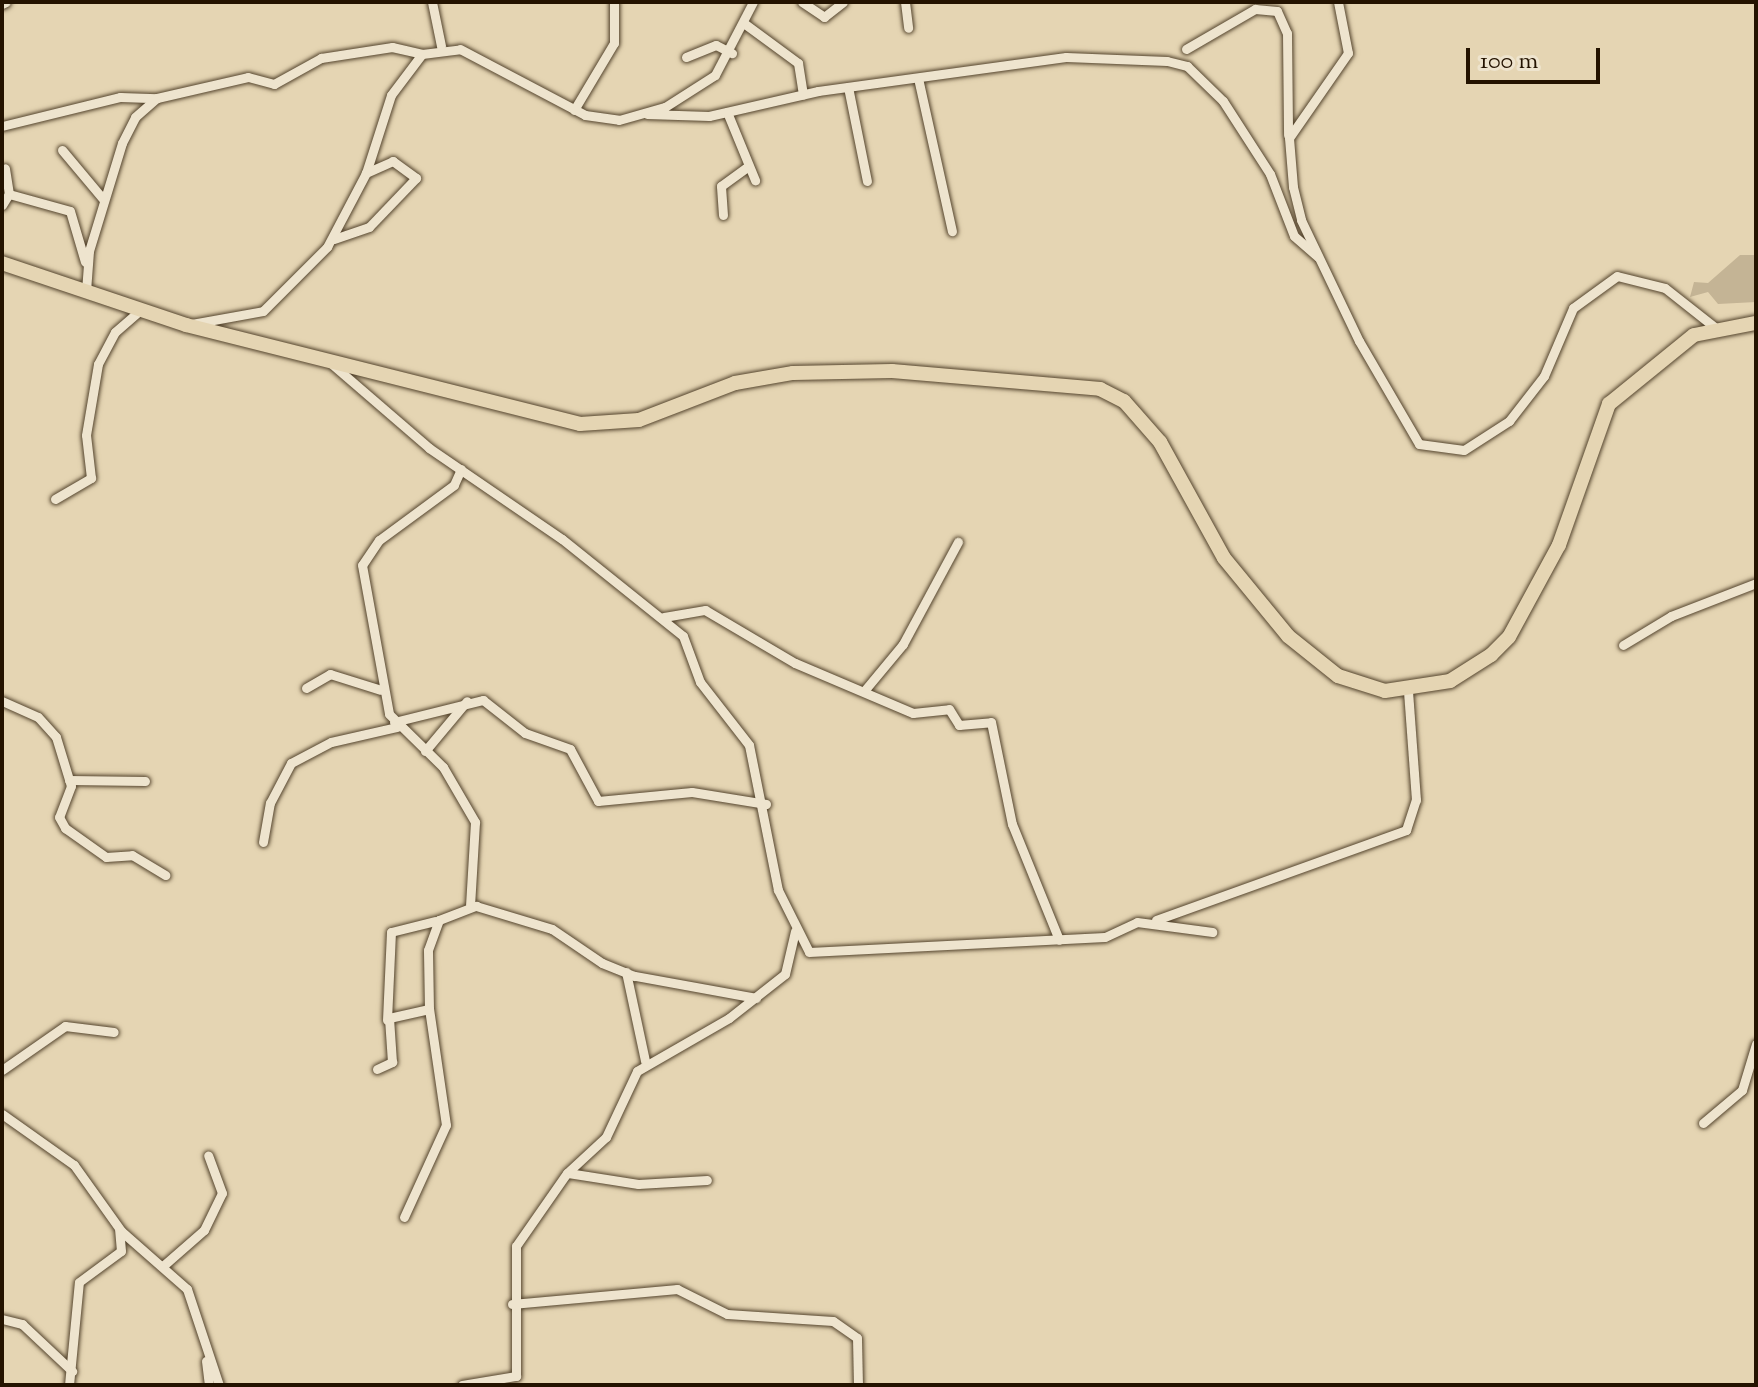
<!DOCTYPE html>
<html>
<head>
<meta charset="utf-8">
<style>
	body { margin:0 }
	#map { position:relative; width:1758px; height:1387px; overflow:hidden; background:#e5d5b3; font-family:"Sorts Mill Goudy",serif }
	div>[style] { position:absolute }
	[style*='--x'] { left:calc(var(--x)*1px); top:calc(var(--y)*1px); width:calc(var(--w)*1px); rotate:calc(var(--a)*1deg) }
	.green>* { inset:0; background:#c4b495 }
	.roads { filter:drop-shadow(0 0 2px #54442d) drop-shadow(0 0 2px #54442d) }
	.minor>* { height:9px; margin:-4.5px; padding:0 4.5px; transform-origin:4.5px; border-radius:4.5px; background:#eee4ce }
	.trunk>* { height:14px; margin:-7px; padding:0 7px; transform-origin:7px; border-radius:7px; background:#e5d5b3 }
	span { translate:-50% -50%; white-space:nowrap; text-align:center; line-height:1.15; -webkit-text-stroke:6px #eee4ce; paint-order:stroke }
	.frame { position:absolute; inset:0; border:4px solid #241300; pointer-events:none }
	.scale { position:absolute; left:1466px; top:48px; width:134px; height:36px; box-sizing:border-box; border:4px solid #241300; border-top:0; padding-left:10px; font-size:24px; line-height:28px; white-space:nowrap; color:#241300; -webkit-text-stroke:6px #eee4ce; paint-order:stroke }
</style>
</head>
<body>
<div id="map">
	<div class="green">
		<div style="clip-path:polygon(1740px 255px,1756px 255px,1756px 302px,1718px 304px,1708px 292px,1690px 297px,1694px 282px,1708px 283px)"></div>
	</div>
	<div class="roads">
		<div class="minor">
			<div style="--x:432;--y:2;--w:45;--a:78.4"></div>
			<div style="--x:802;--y:2;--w:27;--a:34"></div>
			<div style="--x:824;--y:17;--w:24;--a:-38"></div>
			<div style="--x:905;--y:2;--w:26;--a:83"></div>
			<div style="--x:1338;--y:2;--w:52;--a:78.9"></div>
			<div style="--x:1348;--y:53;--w:103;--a:124.8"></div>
			<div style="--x:1289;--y:138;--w:49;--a:85.3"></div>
			<div style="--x:1293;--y:187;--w:34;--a:76"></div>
			<div style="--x:1301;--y:220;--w:134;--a:64.4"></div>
			<div style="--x:1359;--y:341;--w:119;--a:59.8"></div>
			<div style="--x:1419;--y:444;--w:45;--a:7.6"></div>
			<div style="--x:1464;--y:450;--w:54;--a:-32.8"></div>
			<div style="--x:1509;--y:421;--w:57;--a:-52.1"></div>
			<div style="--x:1544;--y:376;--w:74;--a:-66.9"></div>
			<div style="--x:1573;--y:308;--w:54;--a:-36"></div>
			<div style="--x:1617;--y:276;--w:49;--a:14"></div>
			<div style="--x:1665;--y:288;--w:66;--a:38.3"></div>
			<div style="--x:2;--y:4;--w:4;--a:-27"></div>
			<div style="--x:745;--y:24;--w:66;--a:36.3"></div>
			<div style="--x:798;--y:63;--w:32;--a:81"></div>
			<div style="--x:1186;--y:49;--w:80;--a:-30.1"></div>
			<div style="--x:1255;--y:9;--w:22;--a:5"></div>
			<div style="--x:1277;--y:11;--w:24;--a:66"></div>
			<div style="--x:1287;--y:33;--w:102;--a:89.4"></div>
			<div style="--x:686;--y:57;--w:32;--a:-22"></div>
			<div style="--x:716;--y:45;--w:18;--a:27"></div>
			<div style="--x:918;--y:78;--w:157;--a:77.5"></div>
			<div style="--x:848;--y:87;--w:96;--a:78.6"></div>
			<div style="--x:574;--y:110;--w:78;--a:-59.2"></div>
			<div style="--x:614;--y:43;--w:41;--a:-90"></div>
			<div style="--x:727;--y:112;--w:74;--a:67.6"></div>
			<div style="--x:647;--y:114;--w:62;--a:1.8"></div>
			<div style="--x:709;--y:116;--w:112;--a:-12.9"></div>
			<div style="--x:818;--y:91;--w:250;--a:-7.8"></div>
			<div style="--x:1066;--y:57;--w:101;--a:2.3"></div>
			<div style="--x:1167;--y:61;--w:21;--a:14"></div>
			<div style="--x:1187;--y:66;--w:50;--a:44.2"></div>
			<div style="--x:1223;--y:101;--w:87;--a:57.2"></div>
			<div style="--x:1270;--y:174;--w:66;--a:68.8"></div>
			<div style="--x:1294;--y:236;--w:32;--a:41"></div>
			<div style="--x:2;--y:126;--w:122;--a:-13.8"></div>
			<div style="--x:120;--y:97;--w:37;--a:2"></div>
			<div style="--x:62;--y:150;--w:65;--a:50"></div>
			<div style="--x:9;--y:194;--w:63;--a:15.6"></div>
			<div style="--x:70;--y:211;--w:53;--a:73.6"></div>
			<div style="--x:2;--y:205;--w:13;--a:-58"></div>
			<div style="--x:9;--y:194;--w:26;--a:-99"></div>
			<div style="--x:723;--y:215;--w:29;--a:-94"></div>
			<div style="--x:721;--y:186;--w:34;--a:-36"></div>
			<div style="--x:334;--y:239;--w:37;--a:-19"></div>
			<div style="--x:369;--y:227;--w:68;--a:-46.2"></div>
			<div style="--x:416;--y:178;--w:29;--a:-144"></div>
			<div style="--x:393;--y:161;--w:30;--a:156"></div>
			<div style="--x:86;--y:291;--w:40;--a:-85.7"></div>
			<div style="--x:89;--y:251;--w:113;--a:-73"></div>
			<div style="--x:122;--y:143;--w:29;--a:-63"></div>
			<div style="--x:135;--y:117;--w:29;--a:-41"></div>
			<div style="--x:157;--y:98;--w:93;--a:-13"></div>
			<div style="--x:248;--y:77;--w:27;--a:15"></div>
			<div style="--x:274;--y:84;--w:54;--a:-29"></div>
			<div style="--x:321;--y:58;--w:72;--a:-8.8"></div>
			<div style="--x:392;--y:47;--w:31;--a:13"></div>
			<div style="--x:186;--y:325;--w:78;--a:-10.3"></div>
			<div style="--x:263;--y:311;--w:91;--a:-45"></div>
			<div style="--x:327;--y:247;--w:84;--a:-62.2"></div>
			<div style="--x:366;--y:173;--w:82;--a:-72.2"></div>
			<div style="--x:391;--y:95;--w:51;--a:-52.9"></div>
			<div style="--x:422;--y:54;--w:38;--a:-7"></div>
			<div style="--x:460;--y:49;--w:141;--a:27.8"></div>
			<div style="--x:585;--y:115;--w:34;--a:8"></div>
			<div style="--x:619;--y:120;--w:48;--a:-15.8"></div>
			<div style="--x:665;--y:107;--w:59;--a:-32.6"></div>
			<div style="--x:715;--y:75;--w:82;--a:-62.5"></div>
			<div style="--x:333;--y:365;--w:127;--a:40.8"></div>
			<div style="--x:429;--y:448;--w:161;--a:34.4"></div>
			<div style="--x:562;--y:539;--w:155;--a:38.7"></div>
			<div style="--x:683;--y:636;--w:49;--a:69.7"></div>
			<div style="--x:700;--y:682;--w:80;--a:52.1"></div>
			<div style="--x:749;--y:745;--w:148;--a:78.7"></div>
			<div style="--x:778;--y:890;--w:69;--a:63.4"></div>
			<div style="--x:809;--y:952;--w:296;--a:-2.9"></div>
			<div style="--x:1105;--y:937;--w:35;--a:-25"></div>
			<div style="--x:1137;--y:922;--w:76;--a:7.6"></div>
			<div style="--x:461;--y:469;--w:17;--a:114"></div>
			<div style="--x:454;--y:485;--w:93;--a:143.7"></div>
			<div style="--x:379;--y:540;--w:30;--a:124"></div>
			<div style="--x:362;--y:565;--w:151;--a:79.7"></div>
			<div style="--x:389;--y:714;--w:76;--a:44.5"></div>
			<div style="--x:443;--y:767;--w:64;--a:59.8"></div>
			<div style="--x:475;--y:822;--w:83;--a:93.4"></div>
			<div style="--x:55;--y:499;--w:42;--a:-30.3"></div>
			<div style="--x:91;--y:478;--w:43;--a:-96.6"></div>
			<div style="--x:86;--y:435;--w:72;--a:-80.4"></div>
			<div style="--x:98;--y:364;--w:36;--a:-62"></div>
			<div style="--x:115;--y:332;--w:33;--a:-41"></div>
			<div style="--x:664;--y:617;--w:42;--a:-9.7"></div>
			<div style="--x:705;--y:610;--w:104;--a:30.5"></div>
			<div style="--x:795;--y:663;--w:128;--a:23"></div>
			<div style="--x:913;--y:713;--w:36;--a:-6"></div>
			<div style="--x:949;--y:709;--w:19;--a:58"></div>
			<div style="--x:959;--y:725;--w:32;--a:-5"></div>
			<div style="--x:991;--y:722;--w:104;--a:78.4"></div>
			<div style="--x:1012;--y:824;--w:125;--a:67.9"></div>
			<div style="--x:1623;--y:645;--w:56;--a:-31.1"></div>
			<div style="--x:1671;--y:616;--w:91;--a:-21.2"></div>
			<div style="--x:306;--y:688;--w:28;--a:-30"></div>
			<div style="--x:330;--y:674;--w:53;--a:17.4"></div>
			<div style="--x:864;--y:691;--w:61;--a:-50.3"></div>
			<div style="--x:903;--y:644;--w:116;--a:-61.7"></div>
			<div style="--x:2;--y:701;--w:39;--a:24"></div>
			<div style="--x:38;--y:717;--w:27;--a:48"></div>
			<div style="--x:56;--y:737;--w:51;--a:73"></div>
			<div style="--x:71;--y:786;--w:33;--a:111"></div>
			<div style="--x:59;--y:817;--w:13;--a:61"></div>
			<div style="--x:65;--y:828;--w:50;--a:35.3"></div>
			<div style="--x:106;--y:857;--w:26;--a:-4"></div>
			<div style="--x:132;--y:855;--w:39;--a:31"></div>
			<div style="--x:394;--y:722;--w:92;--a:-13.9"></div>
			<div style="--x:483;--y:700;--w:53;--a:38.2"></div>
			<div style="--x:525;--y:733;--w:48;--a:19.6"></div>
			<div style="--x:570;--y:749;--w:59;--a:61.7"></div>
			<div style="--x:598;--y:801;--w:94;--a:-5.5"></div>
			<div style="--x:692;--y:792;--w:75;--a:9.2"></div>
			<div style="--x:425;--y:751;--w:65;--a:-50"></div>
			<div style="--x:69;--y:780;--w:76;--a:0.8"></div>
			<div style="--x:263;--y:842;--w:40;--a:-80"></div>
			<div style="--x:270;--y:803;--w:45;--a:-62.3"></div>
			<div style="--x:291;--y:763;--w:45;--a:-27.7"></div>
			<div style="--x:331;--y:742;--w:68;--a:-12.8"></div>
			<div style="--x:1156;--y:920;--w:266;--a:-19.8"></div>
			<div style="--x:1406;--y:830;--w:32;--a:-72"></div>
			<div style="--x:1416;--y:800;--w:109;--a:-94.2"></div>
			<div style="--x:626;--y:972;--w:91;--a:77.9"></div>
			<div style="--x:387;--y:1020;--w:88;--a:-87.4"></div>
			<div style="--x:391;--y:932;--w:45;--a:-14"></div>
			<div style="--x:377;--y:1069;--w:17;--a:-25"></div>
			<div style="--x:392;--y:1062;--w:44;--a:-93.9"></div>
			<div style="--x:389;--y:1018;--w:41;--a:-12.7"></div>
			<div style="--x:2;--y:1070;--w:77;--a:-34.9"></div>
			<div style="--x:65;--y:1026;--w:49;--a:7"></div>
			<div style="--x:2;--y:1114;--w:88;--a:35.3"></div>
			<div style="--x:74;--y:1165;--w:81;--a:54.5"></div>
			<div style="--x:121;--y:1231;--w:88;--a:41.3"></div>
			<div style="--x:187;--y:1289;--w:101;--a:71.6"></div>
			<div style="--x:1703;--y:1123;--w:51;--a:-40.2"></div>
			<div style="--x:1742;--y:1090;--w:48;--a:-73.1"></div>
			<div style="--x:568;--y:1173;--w:71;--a:8.9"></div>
			<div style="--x:638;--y:1184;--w:69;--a:-3.3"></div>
			<div style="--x:404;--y:1217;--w:101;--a:-65.5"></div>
			<div style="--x:446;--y:1125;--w:117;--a:-98.3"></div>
			<div style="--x:429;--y:1009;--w:59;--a:-91"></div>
			<div style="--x:428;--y:950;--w:32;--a:-70"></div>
			<div style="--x:439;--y:920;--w:40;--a:-21"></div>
			<div style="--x:476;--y:906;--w:79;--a:16.8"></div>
			<div style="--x:552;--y:929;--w:60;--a:34.2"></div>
			<div style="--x:602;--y:963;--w:35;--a:22"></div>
			<div style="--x:635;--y:976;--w:123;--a:10.3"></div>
			<div style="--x:164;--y:1265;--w:53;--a:-41.2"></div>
			<div style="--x:204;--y:1230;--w:41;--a:-64.1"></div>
			<div style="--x:222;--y:1193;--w:40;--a:-110.2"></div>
			<div style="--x:512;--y:1304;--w:166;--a:-5.2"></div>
			<div style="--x:677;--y:1289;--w:56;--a:26.6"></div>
			<div style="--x:727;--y:1314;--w:106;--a:3.8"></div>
			<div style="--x:833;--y:1321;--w:29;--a:35"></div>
			<div style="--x:857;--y:1338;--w:47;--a:88.8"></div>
			<div style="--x:2;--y:1319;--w:21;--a:14"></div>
			<div style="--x:22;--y:1324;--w:69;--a:43.2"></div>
			<div style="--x:206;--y:1361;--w:24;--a:83"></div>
			<div style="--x:69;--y:1385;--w:103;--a:-84.5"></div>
			<div style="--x:79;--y:1282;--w:52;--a:-36.4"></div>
			<div style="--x:121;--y:1251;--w:21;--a:-95"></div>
			<div style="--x:462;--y:1385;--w:55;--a:-9.5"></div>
			<div style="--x:516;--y:1376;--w:130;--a:-90"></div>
			<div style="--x:516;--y:1246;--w:89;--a:-55.1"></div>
			<div style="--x:567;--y:1173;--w:53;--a:-42.7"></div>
			<div style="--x:606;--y:1137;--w:73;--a:-64.8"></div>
			<div style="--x:637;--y:1071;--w:106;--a:-29.9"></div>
			<div style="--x:729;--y:1018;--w:71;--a:-38.2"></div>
			<div style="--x:785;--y:974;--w:44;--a:-76.9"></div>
		</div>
		<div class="trunk">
			<div style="--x:2;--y:263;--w:194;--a:18.6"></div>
			<div style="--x:186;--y:325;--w:406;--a:14.1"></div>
			<div style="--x:580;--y:424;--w:59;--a:-3.9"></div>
			<div style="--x:639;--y:420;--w:103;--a:-21.1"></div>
			<div style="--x:735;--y:383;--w:59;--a:-9.8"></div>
			<div style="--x:793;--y:373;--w:99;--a:-1.2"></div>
			<div style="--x:892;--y:371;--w:209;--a:4.9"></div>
			<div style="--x:1100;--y:389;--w:27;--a:27"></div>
			<div style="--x:1124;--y:401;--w:55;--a:48.7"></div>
			<div style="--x:1160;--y:442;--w:132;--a:61.1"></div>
			<div style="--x:1224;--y:558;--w:101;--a:50.6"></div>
			<div style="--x:1288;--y:636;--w:64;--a:38.7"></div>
			<div style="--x:1338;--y:676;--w:49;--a:17.7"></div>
			<div style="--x:1385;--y:691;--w:66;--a:-8.7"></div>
			<div style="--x:1450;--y:681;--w:49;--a:-32.4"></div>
			<div style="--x:1491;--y:655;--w:25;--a:-45"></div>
			<div style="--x:1509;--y:637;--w:105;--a:-61.5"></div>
			<div style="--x:1559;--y:545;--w:150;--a:-70.5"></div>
			<div style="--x:1609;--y:404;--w:109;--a:-39.1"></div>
			<div style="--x:1694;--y:335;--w:63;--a:-11"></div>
		</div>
	</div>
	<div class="frame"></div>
	<div class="scale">100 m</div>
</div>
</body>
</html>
